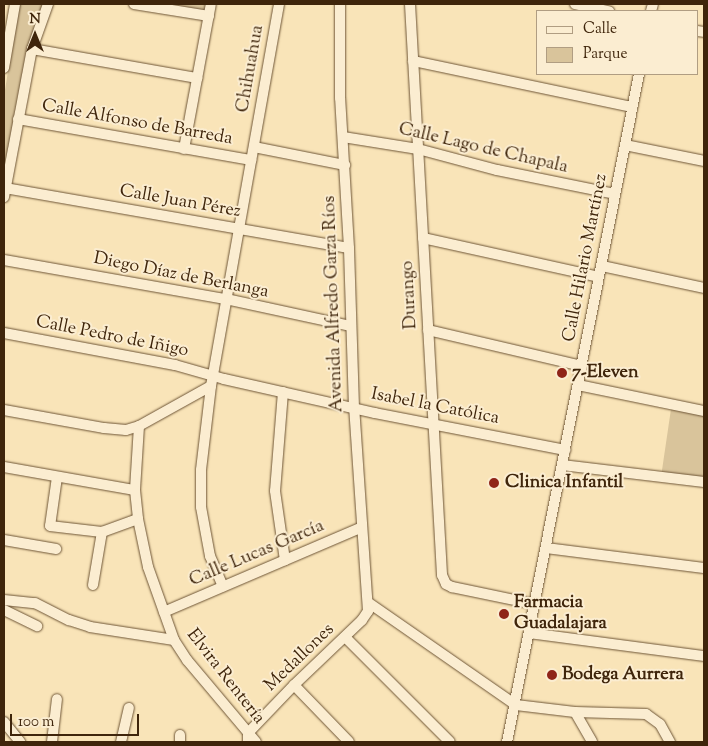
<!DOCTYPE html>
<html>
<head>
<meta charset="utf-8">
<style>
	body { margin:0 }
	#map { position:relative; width:708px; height:746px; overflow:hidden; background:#f9e4b8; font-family:"Sorts Mill Goudy",serif }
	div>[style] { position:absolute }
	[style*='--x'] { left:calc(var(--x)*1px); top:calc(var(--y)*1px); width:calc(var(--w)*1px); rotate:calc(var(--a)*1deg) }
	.green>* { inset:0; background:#d9c49b }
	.roads { filter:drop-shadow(0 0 1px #6e5536) drop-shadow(0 0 1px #6e5536) }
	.minor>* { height:10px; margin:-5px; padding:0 5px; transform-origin:5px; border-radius:5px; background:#fbedd1 }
	.dots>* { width:14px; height:14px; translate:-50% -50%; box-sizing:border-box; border:2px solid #fbedd1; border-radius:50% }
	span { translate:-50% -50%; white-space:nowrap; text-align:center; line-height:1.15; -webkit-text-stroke:4px #fbedd1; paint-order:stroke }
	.street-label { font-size:18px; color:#3f250b }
	.poi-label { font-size:18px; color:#3f250b; font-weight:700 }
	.left { translate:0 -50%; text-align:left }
	.frame { position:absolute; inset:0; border:5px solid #3f250b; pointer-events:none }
	.legend { position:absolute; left:536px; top:10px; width:162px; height:65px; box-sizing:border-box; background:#fbedd1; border:1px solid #b09d82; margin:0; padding:6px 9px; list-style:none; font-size:15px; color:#3f250b }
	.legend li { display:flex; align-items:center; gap:10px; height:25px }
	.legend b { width:25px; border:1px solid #b09d82 }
	.north { position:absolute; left:10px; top:10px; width:50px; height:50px; -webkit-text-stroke:4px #fbedd1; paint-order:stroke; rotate:0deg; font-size:14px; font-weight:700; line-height:20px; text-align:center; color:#3f250b }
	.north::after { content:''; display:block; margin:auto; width:18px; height:22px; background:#3f250b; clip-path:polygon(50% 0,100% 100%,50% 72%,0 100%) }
	.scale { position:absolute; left:10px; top:714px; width:129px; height:22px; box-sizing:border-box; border:2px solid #3f250b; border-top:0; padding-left:6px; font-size:15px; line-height:18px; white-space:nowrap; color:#3f250b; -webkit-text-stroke:4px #fbedd1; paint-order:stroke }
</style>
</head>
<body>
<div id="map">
	<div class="green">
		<div style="clip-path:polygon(19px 4px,48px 4px,41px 19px,4px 197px,4px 96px)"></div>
		<div style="clip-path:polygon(134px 4px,211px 4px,209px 16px)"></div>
		<div style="clip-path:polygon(671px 409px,704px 415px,704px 482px,661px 477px)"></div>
	</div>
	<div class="roads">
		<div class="minor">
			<div style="--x:134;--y:4;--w:76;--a:9.1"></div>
			<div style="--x:410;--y:4;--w:572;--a:86.79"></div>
			<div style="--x:442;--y:575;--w:10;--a:66"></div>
			<div style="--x:446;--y:584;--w:7;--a:27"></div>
			<div style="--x:452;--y:587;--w:84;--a:11.7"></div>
			<div style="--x:575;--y:4;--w:35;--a:12"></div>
			<div style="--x:651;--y:11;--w:7;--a:-74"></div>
			<div style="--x:697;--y:31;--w:7;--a:8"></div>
			<div style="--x:32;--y:49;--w:168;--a:10"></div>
			<div style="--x:413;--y:61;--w:224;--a:11.9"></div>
			<div style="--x:4;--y:68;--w:65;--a:-80.2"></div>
			<div style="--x:18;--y:119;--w:237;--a:10"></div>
			<div style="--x:343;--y:137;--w:76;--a:9.1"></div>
			<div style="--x:418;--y:149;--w:82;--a:14.9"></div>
			<div style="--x:497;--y:170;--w:120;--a:11.5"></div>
			<div style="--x:625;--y:145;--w:81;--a:11.4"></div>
			<div style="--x:254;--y:147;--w:93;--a:11.2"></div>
			<div style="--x:184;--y:149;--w:147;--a:-79.5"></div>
			<div style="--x:5;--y:188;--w:349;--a:9.9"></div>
			<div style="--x:4;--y:197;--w:151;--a:-79.3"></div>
			<div style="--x:32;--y:49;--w:48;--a:-70.4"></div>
			<div style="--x:423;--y:238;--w:180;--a:12.5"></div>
			<div style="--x:4;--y:260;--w:225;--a:10"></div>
			<div style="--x:226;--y:299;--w:128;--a:12.2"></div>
			<div style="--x:602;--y:266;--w:104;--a:12.2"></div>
			<div style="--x:428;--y:330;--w:158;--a:13.2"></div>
			<div style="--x:4;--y:333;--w:174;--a:10.6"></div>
			<div style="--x:175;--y:365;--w:51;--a:15.9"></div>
			<div style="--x:224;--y:379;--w:155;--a:12.7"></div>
			<div style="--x:375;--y:413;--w:194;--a:11"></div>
			<div style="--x:578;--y:385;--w:129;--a:11.7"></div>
			<div style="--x:211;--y:386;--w:85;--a:96.8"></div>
			<div style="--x:201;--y:470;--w:37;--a:90"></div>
			<div style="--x:201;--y:507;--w:50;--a:79.6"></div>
			<div style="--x:210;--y:556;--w:33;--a:67"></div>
			<div style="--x:283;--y:392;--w:99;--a:94.6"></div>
			<div style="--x:275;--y:491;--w:70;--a:81.8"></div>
			<div style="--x:4;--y:410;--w:102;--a:10.2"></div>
			<div style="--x:104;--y:428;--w:22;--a:5"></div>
			<div style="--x:126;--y:430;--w:14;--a:-17"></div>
			<div style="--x:139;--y:426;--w:82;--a:-29.1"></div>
			<div style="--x:211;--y:386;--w:388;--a:-79.9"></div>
			<div style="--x:139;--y:426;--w:64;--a:93.6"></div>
			<div style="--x:135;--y:490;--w:29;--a:84"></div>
			<div style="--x:138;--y:519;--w:49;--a:78.2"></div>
			<div style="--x:148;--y:567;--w:77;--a:70.4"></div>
			<div style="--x:174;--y:640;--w:24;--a:57"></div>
			<div style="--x:187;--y:660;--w:107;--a:49.9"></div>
			<div style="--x:562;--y:465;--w:143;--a:6.8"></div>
			<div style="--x:4;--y:467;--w:133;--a:10"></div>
			<div style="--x:57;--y:477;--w:49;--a:98.1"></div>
			<div style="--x:50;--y:526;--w:52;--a:6.6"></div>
			<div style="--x:102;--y:532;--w:38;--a:-20"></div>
			<div style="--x:4;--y:540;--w:53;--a:9.8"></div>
			<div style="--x:546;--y:548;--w:159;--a:7.2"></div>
			<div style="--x:93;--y:585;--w:54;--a:-80.4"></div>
			<div style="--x:4;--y:600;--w:31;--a:6"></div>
			<div style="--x:35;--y:603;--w:38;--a:27"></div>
			<div style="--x:69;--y:620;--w:22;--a:18"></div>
			<div style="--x:90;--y:627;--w:85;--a:8.8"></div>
			<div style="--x:369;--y:603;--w:179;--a:34.8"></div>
			<div style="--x:516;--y:705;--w:59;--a:6.8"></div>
			<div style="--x:575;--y:712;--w:71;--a:1.6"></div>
			<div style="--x:646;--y:714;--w:17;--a:36"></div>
			<div style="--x:660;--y:724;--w:21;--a:61"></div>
			<div style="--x:4;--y:610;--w:37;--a:26"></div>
			<div style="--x:164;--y:612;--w:215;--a:-23.2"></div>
			<div style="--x:529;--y:633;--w:177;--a:7.5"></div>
			<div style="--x:345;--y:637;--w:148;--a:45"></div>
			<div style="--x:294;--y:685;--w:79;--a:46"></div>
			<div style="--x:575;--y:712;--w:34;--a:60"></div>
			<div style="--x:4;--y:722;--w:26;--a:51"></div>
			<div style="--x:52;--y:742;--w:43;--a:-83.4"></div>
			<div style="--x:121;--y:742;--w:35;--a:-77"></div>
			<div style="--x:180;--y:742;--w:7;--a:-90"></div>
			<div style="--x:248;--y:742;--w:9;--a:-90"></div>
			<div style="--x:248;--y:733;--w:66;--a:-46.2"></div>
			<div style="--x:294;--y:685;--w:94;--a:-43.7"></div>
			<div style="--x:362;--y:620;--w:11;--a:-56"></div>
			<div style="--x:368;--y:611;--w:203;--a:-93.9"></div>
			<div style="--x:354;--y:408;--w:160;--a:-91.8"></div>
			<div style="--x:349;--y:248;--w:150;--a:-93.4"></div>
			<div style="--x:340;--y:98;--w:94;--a:-90"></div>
			<div style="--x:507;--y:742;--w:681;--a:-78.82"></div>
		</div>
	</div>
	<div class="dots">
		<div style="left:562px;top:373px;background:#8f2418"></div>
		<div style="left:494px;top:483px;background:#8f2418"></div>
		<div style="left:504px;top:614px;background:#8f2418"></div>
		<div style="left:552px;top:675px;background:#8f2418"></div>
	</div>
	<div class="street-label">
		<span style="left:251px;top:69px;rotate:-80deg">Chihuahua</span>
		<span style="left:137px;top:123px;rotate:10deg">Calle Alfonso de Barreda</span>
		<span style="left:483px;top:149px;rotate:13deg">Calle Lago de Chapala</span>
		<span style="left:180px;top:202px;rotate:10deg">Calle Juan Pérez</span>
		<span style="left:586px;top:258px;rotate:-79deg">Calle Hilario Martínez</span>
		<span style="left:181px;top:276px;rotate:11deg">Diego Díaz de Berlanga</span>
		<span style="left:410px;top:295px;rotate:-93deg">Durango</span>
		<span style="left:334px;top:304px;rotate:-92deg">Avenida Alfredo Garza Ríos</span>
		<span style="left:112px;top:337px;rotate:11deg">Calle Pedro de Iñigo</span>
		<span style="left:435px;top:407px;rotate:11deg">Isabel la Católica</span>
		<span style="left:257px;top:554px;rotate:-23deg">Calle Lucas García</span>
		<span style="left:300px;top:658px;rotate:-44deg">Medallones</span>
		<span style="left:225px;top:677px;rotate:52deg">Elvira Rentería</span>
	</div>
	<div class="poi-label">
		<span class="left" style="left:572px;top:373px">7-Eleven</span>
		<span class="left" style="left:505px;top:483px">Clinica Infantil</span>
		<span class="left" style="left:514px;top:614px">Farmacia<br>Guadalajara</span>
		<span class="left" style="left:562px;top:675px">Bodega Aurrera</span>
	</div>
	<div class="frame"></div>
	<ul class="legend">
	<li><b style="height:6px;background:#fbedd1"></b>Calle</li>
	<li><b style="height:14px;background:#d9c49b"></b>Parque</li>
	</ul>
	<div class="north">N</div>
	<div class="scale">100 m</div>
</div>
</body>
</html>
